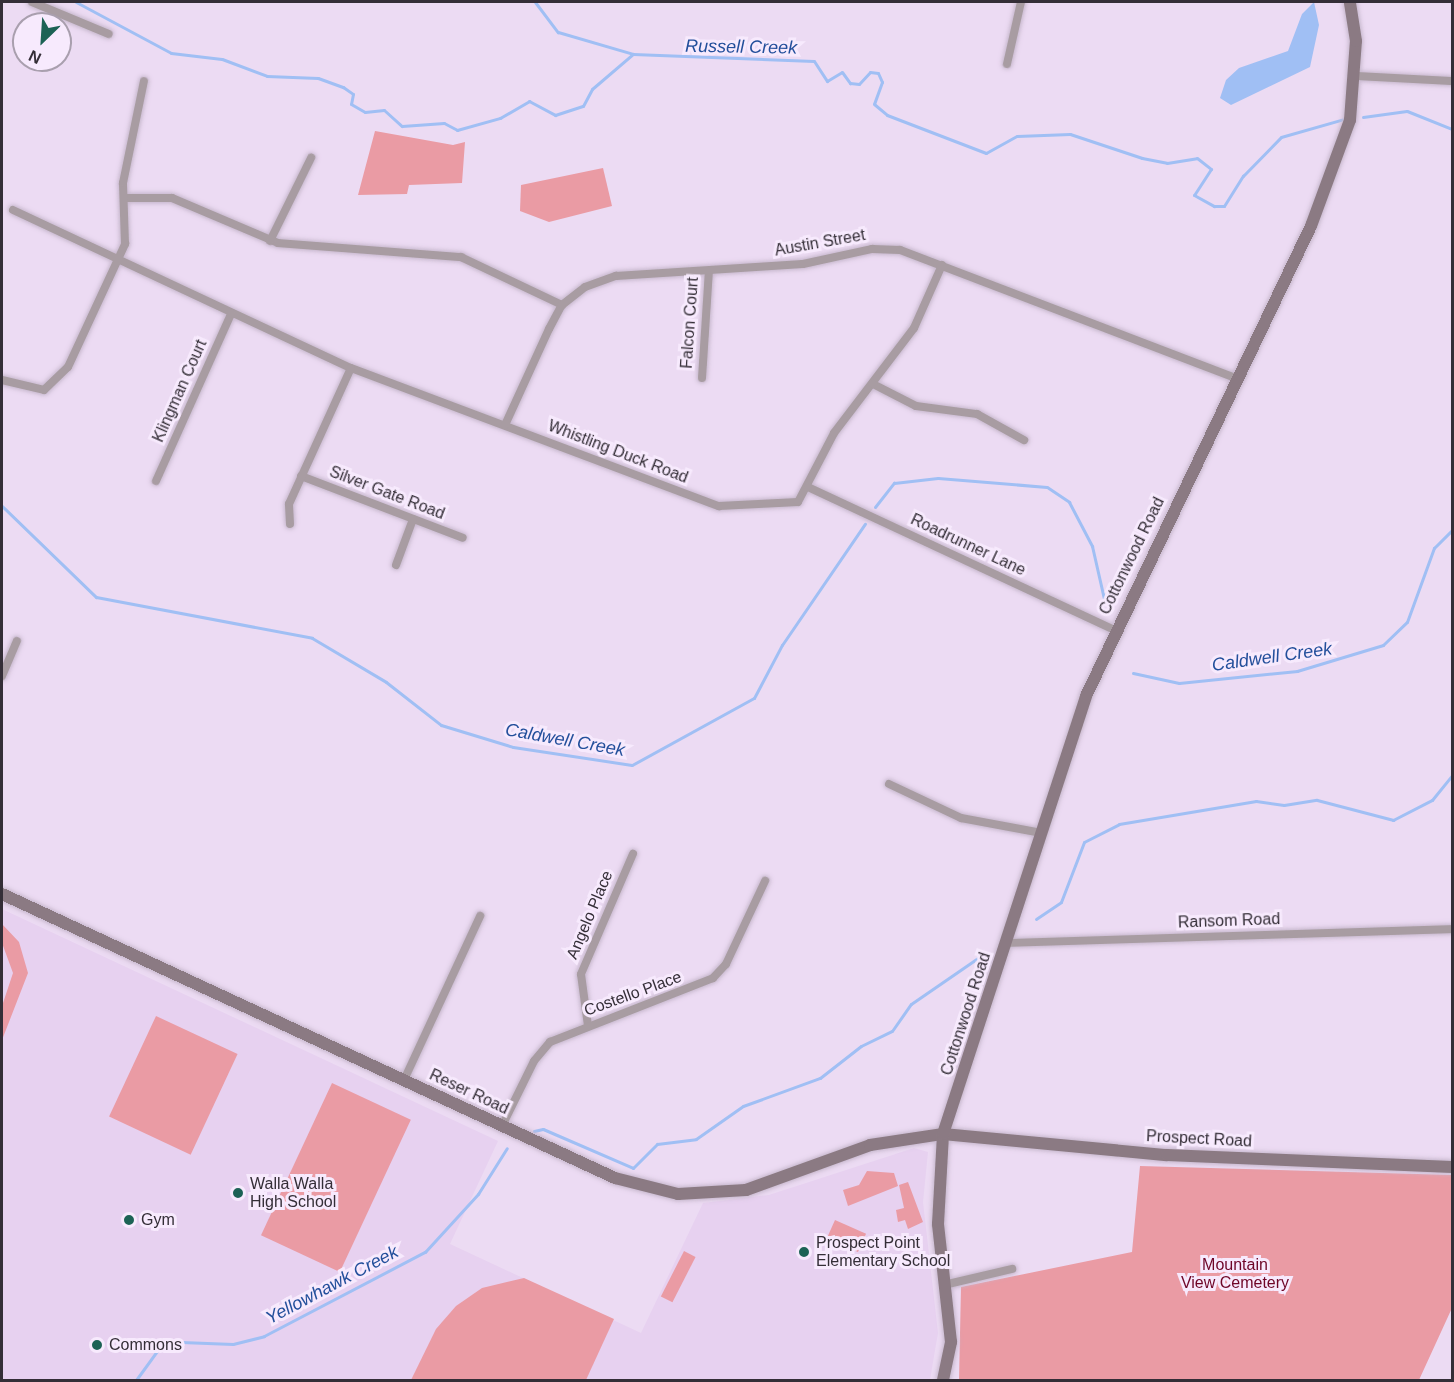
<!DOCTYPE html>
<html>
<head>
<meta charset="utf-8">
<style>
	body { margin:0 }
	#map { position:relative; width:1454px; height:1382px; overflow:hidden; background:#ecdbf3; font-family:Helvetica,sans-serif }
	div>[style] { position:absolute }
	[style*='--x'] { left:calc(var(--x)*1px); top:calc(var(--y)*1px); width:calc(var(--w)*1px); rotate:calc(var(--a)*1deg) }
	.built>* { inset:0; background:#e7d1f0 }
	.green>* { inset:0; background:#ea9ba4; transform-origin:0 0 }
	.water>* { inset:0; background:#a0bff4 }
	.stream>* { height:3px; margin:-1.5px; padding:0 1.5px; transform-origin:1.5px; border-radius:1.5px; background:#a0bff4 }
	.roads { filter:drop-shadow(0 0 2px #c7b8cd) drop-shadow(0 0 2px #c7b8cd) }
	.street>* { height:8px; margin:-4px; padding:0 4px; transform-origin:4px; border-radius:4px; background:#a89ca2 }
	.secondary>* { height:12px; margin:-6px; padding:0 6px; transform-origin:6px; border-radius:6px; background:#8b7a83 }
	.dots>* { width:16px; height:16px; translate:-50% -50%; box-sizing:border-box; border:3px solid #f7eafd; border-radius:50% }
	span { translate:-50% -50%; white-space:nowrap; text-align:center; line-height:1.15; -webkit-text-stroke:6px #f7eafd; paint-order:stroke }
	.street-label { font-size:16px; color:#342e37 }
	.poi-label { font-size:16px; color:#342e37 }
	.left { translate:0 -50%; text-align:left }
	.park-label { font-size:16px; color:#6e0527 }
	.water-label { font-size:18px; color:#234f9b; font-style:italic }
	.frame { position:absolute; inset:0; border:3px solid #342e37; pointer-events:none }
	.north { position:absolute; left:12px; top:12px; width:60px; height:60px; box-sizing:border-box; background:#f7eafd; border:2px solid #a99fae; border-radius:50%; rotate:205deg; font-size:16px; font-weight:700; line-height:24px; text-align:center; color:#342e37 }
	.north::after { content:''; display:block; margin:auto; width:21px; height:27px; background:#1c6255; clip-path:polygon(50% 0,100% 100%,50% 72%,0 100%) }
</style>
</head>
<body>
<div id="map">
	<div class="built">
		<div style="clip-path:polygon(2px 909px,498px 1141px,450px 1244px,641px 1333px,703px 1203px,769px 1195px,914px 1148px,928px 1152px,923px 1202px,938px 1333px,930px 1380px,2px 1380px)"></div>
	</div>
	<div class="green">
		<div style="clip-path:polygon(375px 131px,453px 145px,465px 142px,462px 183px,409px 185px,407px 194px,358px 195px)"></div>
		<div style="clip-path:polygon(603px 168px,612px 206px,549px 222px,520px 211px,521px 185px)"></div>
		<div style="clip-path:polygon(2px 924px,19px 942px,28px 973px,2px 1040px,2px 1006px,13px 973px,2px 943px)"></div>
		<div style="left:156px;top:1016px;width:90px;height:111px;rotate:25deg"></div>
		<div style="left:332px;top:1083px;width:87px;height:168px;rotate:25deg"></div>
		<div style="clip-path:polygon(1140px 1166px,1452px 1175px,1452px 1308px,1419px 1380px,959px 1380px,961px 1287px,1132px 1252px)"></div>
		<div style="clip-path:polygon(867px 1171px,894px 1173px,898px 1186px,848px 1206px,843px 1190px,859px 1185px)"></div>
		<div style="clip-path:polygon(908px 1182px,923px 1222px,908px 1229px,905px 1220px,898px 1222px,896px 1210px,904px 1208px,899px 1185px)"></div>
		<div style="left:835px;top:1220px;width:34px;height:20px;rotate:24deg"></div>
		<div style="left:684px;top:1251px;width:13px;height:51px;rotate:27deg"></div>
		<div style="clip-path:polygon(524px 1278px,614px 1319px,586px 1380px,411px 1380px,436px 1329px,456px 1306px,482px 1288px)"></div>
	</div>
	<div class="water">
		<div style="clip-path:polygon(1314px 2px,1319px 25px,1310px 67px,1231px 105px,1220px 98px,1226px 80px,1239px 68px,1288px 51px,1302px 14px)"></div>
	</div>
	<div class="stream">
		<div style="--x:76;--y:2;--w:108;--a:28.2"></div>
		<div style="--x:171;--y:53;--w:51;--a:6.7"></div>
		<div style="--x:222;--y:59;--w:48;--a:20.7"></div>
		<div style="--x:267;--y:76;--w:51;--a:2.2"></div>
		<div style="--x:318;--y:78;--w:27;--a:20"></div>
		<div style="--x:343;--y:87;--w:12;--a:35"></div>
		<div style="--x:353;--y:94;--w:10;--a:101"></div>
		<div style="--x:351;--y:104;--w:16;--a:30"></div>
		<div style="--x:365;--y:112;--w:19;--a:-6"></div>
		<div style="--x:384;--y:110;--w:24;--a:42"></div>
		<div style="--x:402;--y:126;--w:42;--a:-4.1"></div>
		<div style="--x:444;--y:123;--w:15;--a:28"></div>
		<div style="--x:457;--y:130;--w:45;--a:-15.6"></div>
		<div style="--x:500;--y:118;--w:34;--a:-30"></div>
		<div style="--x:529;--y:101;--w:30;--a:28"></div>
		<div style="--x:555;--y:115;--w:29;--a:-18"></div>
		<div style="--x:583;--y:106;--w:19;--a:-62"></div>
		<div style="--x:592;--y:89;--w:54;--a:-40.5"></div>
		<div style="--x:633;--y:54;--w:181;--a:2.2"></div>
		<div style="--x:814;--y:61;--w:24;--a:57"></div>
		<div style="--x:827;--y:81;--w:17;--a:-31"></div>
		<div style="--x:842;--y:72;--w:14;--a:54"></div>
		<div style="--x:850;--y:83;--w:9;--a:6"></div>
		<div style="--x:859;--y:84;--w:16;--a:-47"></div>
		<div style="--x:870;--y:72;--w:8;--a:7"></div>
		<div style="--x:878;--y:73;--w:10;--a:66"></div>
		<div style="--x:882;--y:82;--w:23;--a:110"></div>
		<div style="--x:874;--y:104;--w:17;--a:40"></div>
		<div style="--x:887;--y:115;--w:106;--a:21"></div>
		<div style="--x:986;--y:153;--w:35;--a:-29"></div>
		<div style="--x:1017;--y:136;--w:53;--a:-2.2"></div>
		<div style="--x:1070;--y:134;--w:76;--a:18.4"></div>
		<div style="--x:1142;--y:158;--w:25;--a:11"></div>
		<div style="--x:1167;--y:163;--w:30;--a:-9"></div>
		<div style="--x:1197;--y:158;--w:18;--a:38"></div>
		<div style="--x:1211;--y:169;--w:31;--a:123"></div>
		<div style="--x:1194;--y:195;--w:23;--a:29"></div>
		<div style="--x:1214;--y:206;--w:10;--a:0"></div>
		<div style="--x:1224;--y:206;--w:36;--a:-58"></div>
		<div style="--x:1243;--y:176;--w:54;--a:-45.7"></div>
		<div style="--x:1281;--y:137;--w:66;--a:-15.9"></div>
		<div style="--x:535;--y:2;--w:38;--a:53"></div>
		<div style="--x:558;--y:32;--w:78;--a:16.3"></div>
		<div style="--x:1363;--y:117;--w:44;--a:-7.8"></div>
		<div style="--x:1407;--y:111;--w:48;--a:21.8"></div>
		<div style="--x:2;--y:506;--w:131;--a:44.1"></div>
		<div style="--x:96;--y:597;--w:220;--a:10.7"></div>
		<div style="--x:312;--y:638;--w:86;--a:30.7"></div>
		<div style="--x:386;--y:682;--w:70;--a:38"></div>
		<div style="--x:441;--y:725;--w:75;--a:17"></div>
		<div style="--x:513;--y:747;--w:120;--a:8.6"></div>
		<div style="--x:632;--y:765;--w:139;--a:-28.8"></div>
		<div style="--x:754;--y:698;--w:60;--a:-62.2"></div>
		<div style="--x:782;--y:645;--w:147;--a:-55.6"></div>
		<div style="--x:875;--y:507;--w:31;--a:-52"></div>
		<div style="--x:894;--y:483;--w:44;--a:-6.5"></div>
		<div style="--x:938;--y:478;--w:109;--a:4.7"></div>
		<div style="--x:1047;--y:487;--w:27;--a:34"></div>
		<div style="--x:1069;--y:502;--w:50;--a:62.4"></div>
		<div style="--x:1092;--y:546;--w:54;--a:77.2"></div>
		<div style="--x:1133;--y:673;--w:47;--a:12.3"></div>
		<div style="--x:1179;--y:683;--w:119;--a:-5.8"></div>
		<div style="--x:1297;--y:671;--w:90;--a:-16.8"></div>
		<div style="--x:1383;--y:645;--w:33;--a:-44"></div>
		<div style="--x:1407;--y:622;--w:79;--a:-70"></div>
		<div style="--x:1434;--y:548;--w:25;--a:-45"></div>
		<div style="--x:1036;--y:919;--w:30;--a:-34"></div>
		<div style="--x:1061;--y:902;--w:64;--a:-69"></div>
		<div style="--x:1084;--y:842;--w:39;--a:-27"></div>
		<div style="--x:1119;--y:824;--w:139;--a:-9.5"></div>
		<div style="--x:1256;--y:801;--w:28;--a:8"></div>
		<div style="--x:1284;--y:805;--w:33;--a:-9"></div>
		<div style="--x:1317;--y:800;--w:79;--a:14.7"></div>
		<div style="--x:1393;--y:820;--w:44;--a:-27.1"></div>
		<div style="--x:1432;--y:800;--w:32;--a:-51"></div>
		<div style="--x:534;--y:1131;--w:9;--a:-13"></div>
		<div style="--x:543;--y:1129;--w:98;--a:23.4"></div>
		<div style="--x:633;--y:1168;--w:34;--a:-45"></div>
		<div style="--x:657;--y:1144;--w:39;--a:-7"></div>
		<div style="--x:696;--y:1139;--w:57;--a:-35.1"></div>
		<div style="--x:743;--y:1106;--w:82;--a:-20"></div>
		<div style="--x:820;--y:1078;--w:52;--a:-38"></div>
		<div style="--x:861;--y:1046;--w:34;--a:-26"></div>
		<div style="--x:892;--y:1031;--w:33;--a:-55"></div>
		<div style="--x:911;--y:1004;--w:90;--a:-34.6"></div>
		<div style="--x:136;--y:1380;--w:39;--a:-54"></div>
		<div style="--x:159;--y:1348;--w:23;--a:-15"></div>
		<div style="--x:181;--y:1342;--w:52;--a:2.2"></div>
		<div style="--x:233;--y:1344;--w:32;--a:-14"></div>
		<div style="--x:264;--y:1336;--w:182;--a:-27.6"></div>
		<div style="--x:425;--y:1252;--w:79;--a:-47.6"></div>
		<div style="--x:478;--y:1194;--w:54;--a:-57.8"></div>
	</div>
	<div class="roads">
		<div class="street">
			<div style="--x:32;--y:2;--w:83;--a:22.6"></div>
			<div style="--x:1007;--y:64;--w:64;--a:-77.3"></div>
			<div style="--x:1356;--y:76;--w:96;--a:3"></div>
			<div style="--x:125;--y:198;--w:47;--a:0"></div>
			<div style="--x:172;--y:198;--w:115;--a:23"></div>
			<div style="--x:278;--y:243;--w:184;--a:4.4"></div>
			<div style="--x:461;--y:257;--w:112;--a:25.4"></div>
			<div style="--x:13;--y:210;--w:373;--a:25.1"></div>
			<div style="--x:351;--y:368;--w:393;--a:20.6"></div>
			<div style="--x:719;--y:506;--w:79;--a:-2.9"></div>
			<div style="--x:798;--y:502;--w:78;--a:-62.4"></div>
			<div style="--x:834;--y:433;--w:132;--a:-52.7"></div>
			<div style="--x:914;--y:328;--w:69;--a:-66"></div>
			<div style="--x:270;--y:241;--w:93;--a:-63.7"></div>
			<div style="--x:702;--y:378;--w:107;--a:-86.3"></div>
			<div style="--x:2;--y:380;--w:43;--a:13.4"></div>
			<div style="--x:44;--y:390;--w:33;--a:-44"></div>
			<div style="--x:68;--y:367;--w:136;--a:-65.1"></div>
			<div style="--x:125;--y:244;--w:61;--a:-91.9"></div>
			<div style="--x:123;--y:183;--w:104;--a:-78.4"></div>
			<div style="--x:873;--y:384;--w:48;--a:27.1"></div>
			<div style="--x:916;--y:406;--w:62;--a:7.5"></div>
			<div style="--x:977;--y:414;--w:54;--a:29"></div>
			<div style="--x:505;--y:425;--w:106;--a:-65.4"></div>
			<div style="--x:549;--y:329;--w:27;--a:-62"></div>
			<div style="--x:562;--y:305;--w:29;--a:-38"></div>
			<div style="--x:585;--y:287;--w:33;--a:-20"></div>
			<div style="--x:616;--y:276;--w:187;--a:-3.7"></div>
			<div style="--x:803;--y:264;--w:71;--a:-12.3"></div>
			<div style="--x:872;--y:249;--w:28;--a:2"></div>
			<div style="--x:900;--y:250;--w:360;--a:20.9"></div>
			<div style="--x:301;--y:476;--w:173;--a:20.9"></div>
			<div style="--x:156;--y:481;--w:183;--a:-65.8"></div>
			<div style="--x:808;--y:487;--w:338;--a:25"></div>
			<div style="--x:290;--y:524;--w:20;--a:-93"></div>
			<div style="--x:289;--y:504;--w:149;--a:-65.5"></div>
			<div style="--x:396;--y:565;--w:49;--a:-69.7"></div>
			<div style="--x:2;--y:676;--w:38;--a:-67"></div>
			<div style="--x:889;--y:784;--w:80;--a:25.3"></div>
			<div style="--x:961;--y:818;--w:82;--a:10.5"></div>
			<div style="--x:1007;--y:943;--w:445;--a:-1.8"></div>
			<div style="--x:588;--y:1026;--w:52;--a:-97.7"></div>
			<div style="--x:581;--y:974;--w:131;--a:-66.6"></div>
			<div style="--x:404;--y:1080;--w:181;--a:-65.1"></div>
			<div style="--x:502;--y:1126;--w:72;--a:-63.8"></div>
			<div style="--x:534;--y:1061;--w:25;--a:-50"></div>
			<div style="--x:550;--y:1042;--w:175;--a:-21.4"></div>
			<div style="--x:713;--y:978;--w:19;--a:-47"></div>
			<div style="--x:726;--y:964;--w:92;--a:-64.8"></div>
			<div style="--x:948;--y:1284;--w:66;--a:-13.2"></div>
		</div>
		<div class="secondary">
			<div style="--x:2;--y:894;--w:676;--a:24.86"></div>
			<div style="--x:615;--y:1178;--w:65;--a:14.3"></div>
			<div style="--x:678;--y:1194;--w:68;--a:-3.4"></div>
			<div style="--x:746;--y:1190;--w:132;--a:-19.9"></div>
			<div style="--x:870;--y:1145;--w:74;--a:-8.6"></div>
			<div style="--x:943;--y:1134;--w:225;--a:5.4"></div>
			<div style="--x:1167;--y:1155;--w:285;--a:2.4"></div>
			<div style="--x:943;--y:1380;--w:39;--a:-78"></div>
			<div style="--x:951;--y:1342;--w:119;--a:-96.3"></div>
			<div style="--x:938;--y:1224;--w:90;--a:-86.8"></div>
			<div style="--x:943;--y:1134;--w:461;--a:-71.9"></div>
			<div style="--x:1086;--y:696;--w:521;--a:-64.42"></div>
			<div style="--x:1311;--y:226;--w:113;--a:-69.8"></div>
			<div style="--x:1350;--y:120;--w:79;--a:-85.7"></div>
			<div style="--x:1356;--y:41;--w:39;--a:-99"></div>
		</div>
	</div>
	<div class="dots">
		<div style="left:238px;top:1193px;background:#1c6255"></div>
		<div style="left:129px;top:1220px;background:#1c6255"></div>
		<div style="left:804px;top:1252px;background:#1c6255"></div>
		<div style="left:97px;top:1345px;background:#1c6255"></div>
	</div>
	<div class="street-label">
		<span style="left:820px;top:243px;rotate:-10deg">Austin Street</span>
		<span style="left:690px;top:323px;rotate:-86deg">Falcon Court</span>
		<span style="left:180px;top:391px;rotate:-66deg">Klingman Court</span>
		<span style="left:618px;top:452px;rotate:21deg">Whistling Duck Road</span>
		<span style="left:387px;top:493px;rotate:21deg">Silver Gate Road</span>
		<span style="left:968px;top:545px;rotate:25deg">Roadrunner Lane</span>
		<span style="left:1132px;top:556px;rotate:-64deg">Cottonwood Road</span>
		<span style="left:590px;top:915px;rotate:-67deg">Angelo Place</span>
		<span style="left:1229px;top:921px;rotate:-2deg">Ransom Road</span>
		<span style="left:633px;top:994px;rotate:-20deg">Costello Place</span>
		<span style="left:966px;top:1014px;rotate:-72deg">Cottonwood Road</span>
		<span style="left:469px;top:1092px;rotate:25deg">Reser Road</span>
		<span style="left:1199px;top:1139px;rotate:3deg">Prospect Road</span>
	</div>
	<div class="poi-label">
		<span class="left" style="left:250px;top:1193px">Walla Walla<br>High School</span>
		<span class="left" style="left:141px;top:1220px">Gym</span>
		<span class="left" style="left:816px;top:1252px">Prospect Point<br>Elementary School</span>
		<span class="left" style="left:109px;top:1345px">Commons</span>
	</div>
	<div class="park-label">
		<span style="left:1235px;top:1274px">Mountain<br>View Cemetery</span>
	</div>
	<div class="water-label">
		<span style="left:741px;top:47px;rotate:1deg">Russell Creek</span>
		<span style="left:1272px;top:657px;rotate:-8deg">Caldwell Creek</span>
		<span style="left:565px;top:740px;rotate:10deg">Caldwell Creek</span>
		<span style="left:332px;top:1285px;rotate:-28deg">Yellowhawk Creek</span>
	</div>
	<div class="frame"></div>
	<div class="north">N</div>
</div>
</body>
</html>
